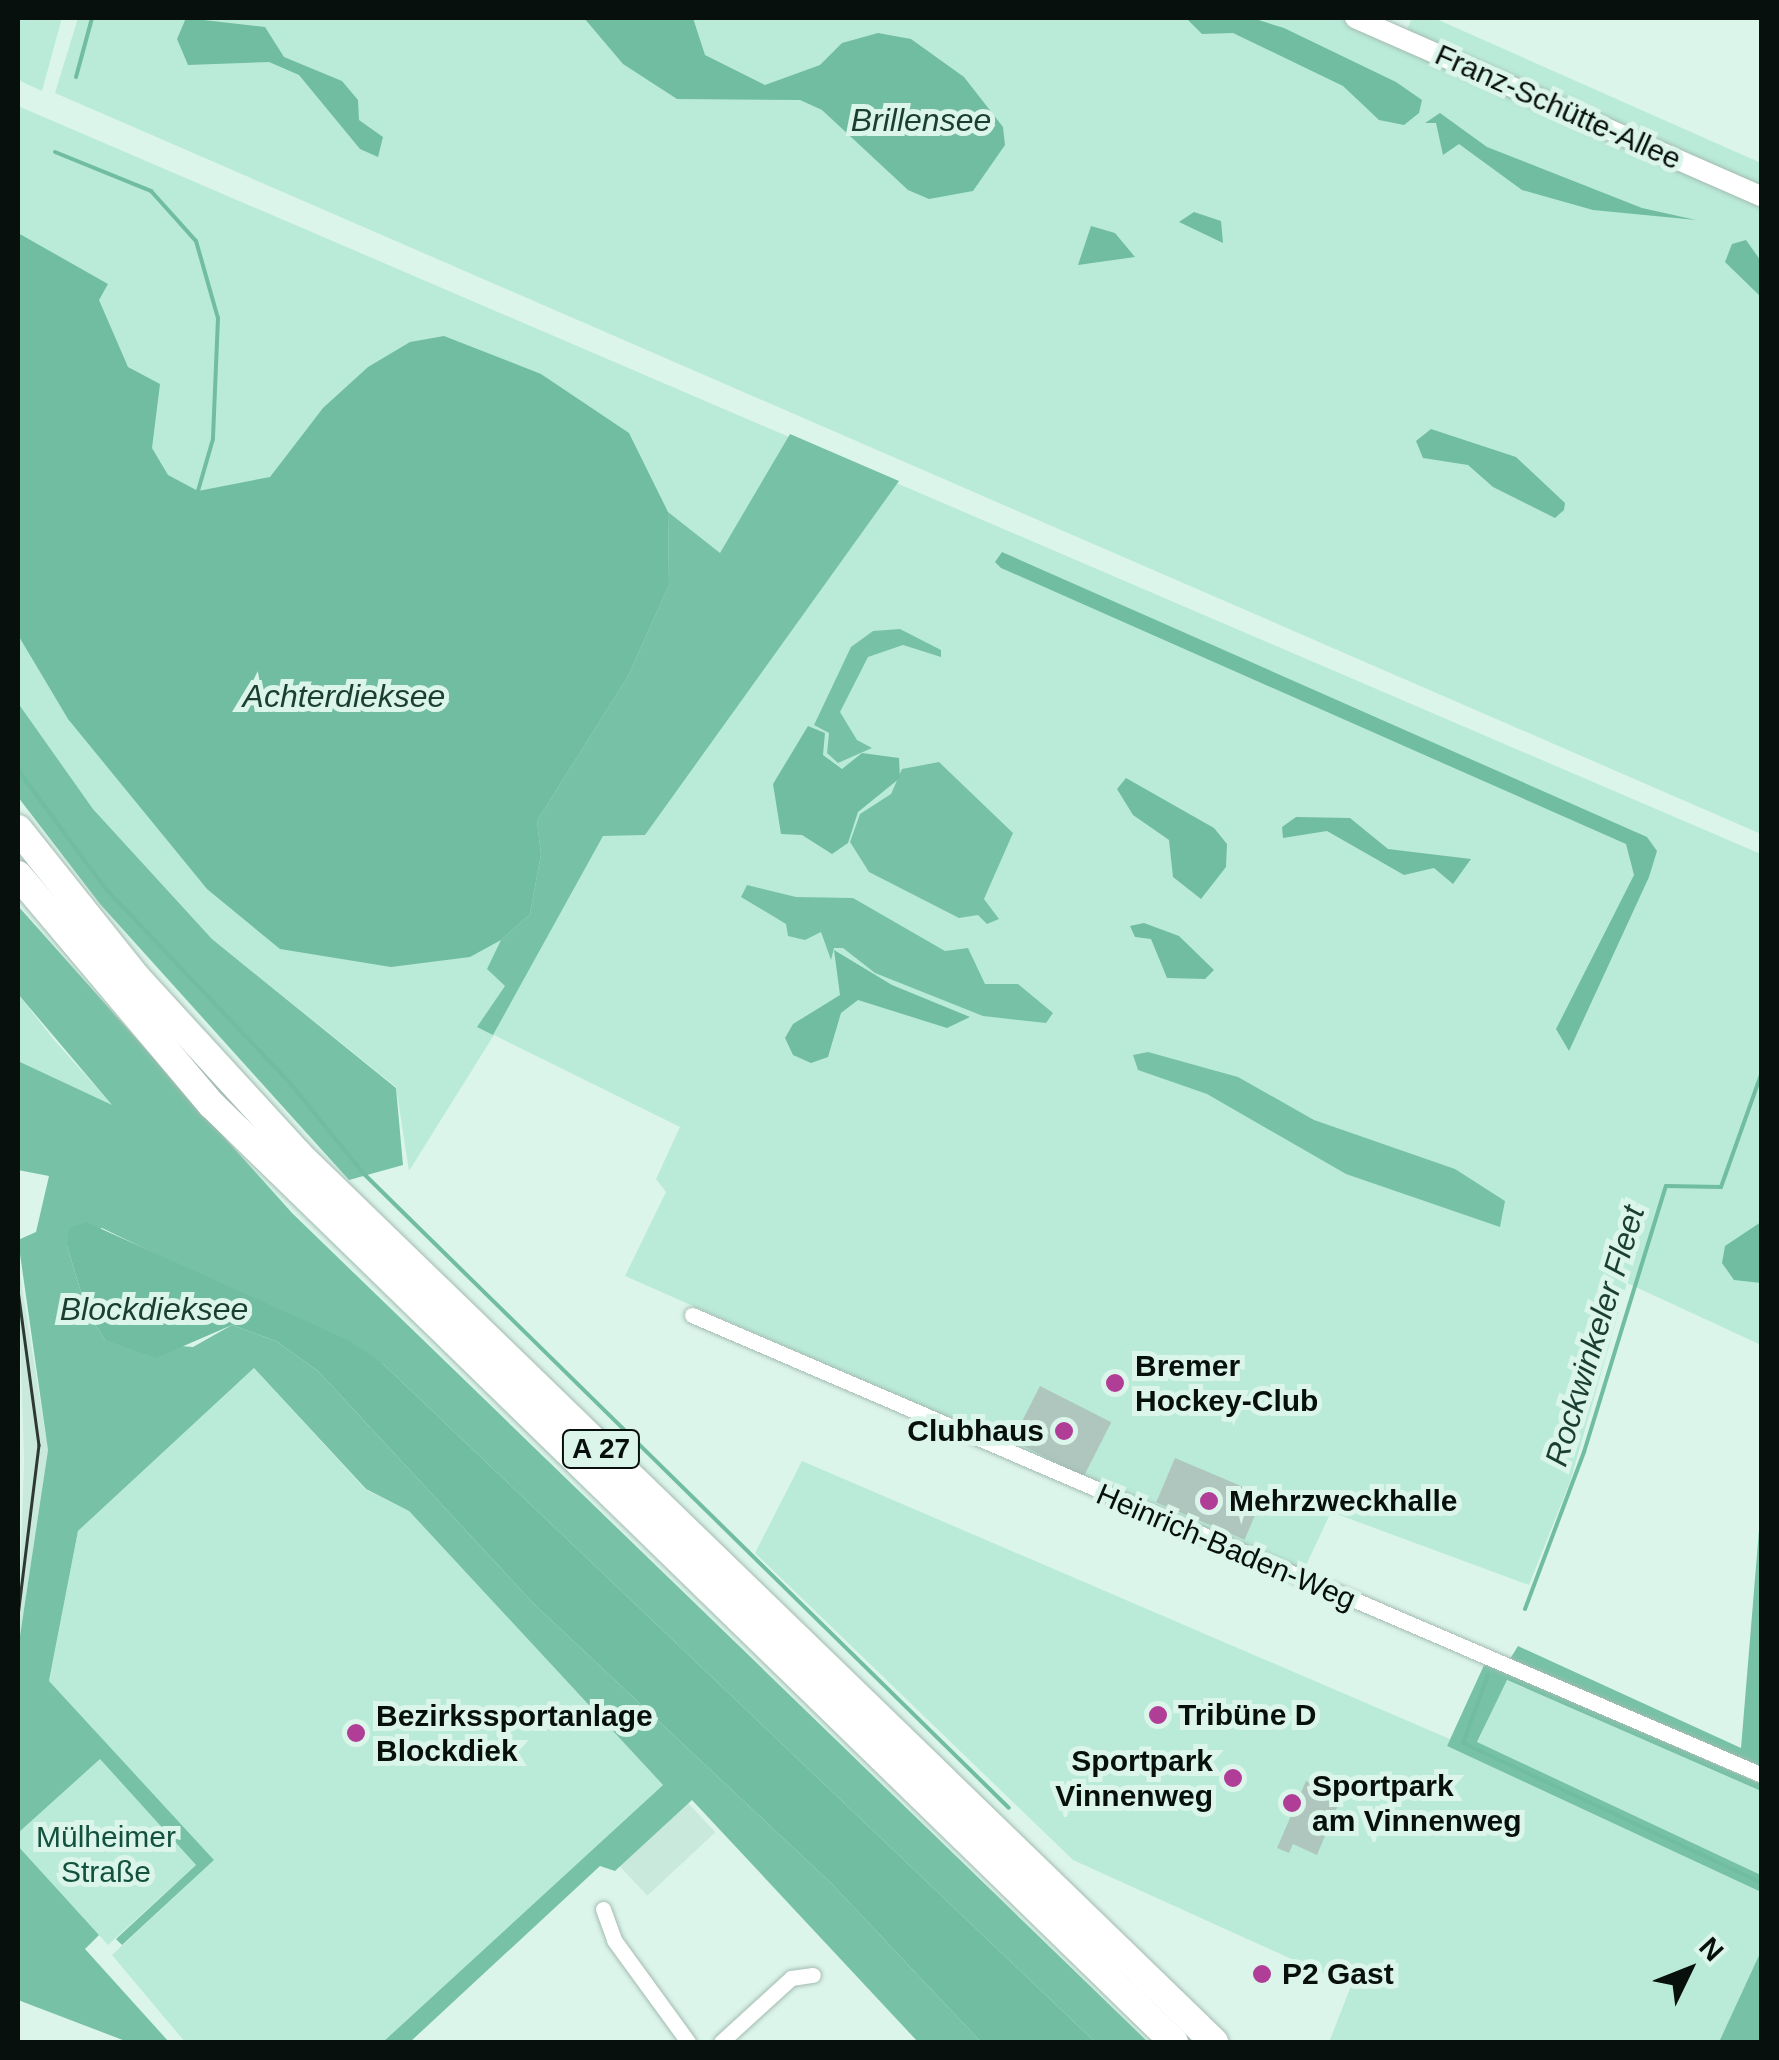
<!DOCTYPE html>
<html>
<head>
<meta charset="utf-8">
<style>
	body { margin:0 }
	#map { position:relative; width:1779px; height:2060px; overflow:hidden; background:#dcf5eb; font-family:Helvetica,sans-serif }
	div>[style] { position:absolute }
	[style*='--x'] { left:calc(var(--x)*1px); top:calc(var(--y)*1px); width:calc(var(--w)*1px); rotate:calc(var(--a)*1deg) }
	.built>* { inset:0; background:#c8e9dc; transform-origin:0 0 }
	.green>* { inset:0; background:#baebd9 }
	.forest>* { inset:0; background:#77c2a7 }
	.water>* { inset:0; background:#71bda2 }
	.stream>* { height:4px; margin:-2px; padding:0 2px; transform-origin:2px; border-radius:2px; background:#71bda2 }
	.building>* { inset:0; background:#aec6bd; transform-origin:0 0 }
	.roads { filter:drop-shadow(0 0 2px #a3bbb1) drop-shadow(0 0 2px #a3bbb1) }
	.minor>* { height:15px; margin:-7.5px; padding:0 7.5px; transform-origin:7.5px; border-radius:7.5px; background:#fff }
	.secondary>* { height:20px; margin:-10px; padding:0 10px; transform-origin:10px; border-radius:10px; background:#fff }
	.motorway>* { height:28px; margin:-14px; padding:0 14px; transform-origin:14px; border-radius:14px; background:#fff }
	.tram>* { height:2.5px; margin:-1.25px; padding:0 1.25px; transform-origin:1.25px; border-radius:1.25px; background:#2e3935 }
	.dots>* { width:28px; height:28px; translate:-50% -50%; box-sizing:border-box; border:5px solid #dcf5eb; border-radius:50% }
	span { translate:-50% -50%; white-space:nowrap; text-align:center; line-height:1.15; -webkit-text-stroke:10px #dcf5eb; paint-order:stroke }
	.shield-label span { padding:2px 8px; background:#dcf5eb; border:2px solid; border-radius:8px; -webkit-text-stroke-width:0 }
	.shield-label { font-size:28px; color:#08100d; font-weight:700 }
	.street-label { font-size:30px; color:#08100d }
	.poi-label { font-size:30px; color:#08100d; font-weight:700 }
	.left { translate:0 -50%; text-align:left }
	.right { translate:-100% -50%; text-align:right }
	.park-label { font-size:30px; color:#13513f }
	.water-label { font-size:32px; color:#1b3e33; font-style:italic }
	.frame { position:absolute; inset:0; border:20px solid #08100d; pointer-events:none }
	.north { position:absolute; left:1639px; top:1920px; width:100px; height:100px; -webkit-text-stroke:8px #dcf5eb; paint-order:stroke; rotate:47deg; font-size:28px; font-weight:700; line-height:40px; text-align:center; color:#08100d }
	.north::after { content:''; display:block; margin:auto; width:35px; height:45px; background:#08100d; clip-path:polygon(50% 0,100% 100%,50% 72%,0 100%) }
</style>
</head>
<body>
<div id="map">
	<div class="built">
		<div style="clip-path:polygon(18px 1262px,48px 1450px,18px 1649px,24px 1460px)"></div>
		<div style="left:688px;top:1803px;width:40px;height:93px;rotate:47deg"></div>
	</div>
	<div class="green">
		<div style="clip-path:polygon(18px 18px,62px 18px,42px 91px,18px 80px)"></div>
		<div style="clip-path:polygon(78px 18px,1338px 18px,1761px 204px,1761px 834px,55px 93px)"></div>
		<div style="clip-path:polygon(1412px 18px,1434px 18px,1761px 163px,1761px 190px,1406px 32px)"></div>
		<div style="clip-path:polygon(18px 106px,1761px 854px,1761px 1345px,1627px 1283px,1570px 1482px,1529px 1585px,1331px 1512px,1302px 1574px,625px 1276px,666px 1192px,656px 1179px,680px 1127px,494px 1035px,409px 1171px,396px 1087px,212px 939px,93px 809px,18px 703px)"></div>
		<div style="clip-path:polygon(18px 994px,55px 1041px,114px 1107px,18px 1061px)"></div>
		<div style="clip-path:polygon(254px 1368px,365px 1489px,409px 1511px,663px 1785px,383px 2042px,185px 2042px,112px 1955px,214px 1860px,49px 1682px,78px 1531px)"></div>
		<div style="clip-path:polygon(802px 1461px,1450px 1739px,1447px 1746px,1761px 1892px,1761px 1951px,1719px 2042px,1329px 2042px,1351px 1986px,1073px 1860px,755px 1553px)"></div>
		<div style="clip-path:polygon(1506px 1680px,1761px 1791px,1761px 1875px,1477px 1743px)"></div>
		<div style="clip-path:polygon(100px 1758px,196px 1865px,108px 1945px,18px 1846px,18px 1833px)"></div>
	</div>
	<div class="forest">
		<div style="clip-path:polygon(790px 434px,899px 481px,645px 835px,603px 836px,493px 1035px,477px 1027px,505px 986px,487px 969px,501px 940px,530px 914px,541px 854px,537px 821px,628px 676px,669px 585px,668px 512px,720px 553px)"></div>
		<div style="clip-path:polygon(900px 629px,941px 650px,941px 657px,903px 645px,868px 657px,840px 712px,857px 740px,872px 748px,838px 763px,827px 753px,829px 733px,814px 725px,851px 647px,873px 631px)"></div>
		<div style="clip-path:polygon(18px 703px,93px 809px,212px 939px,396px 1088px,403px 1165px,349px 1180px,100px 904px,18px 797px)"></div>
		<div style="clip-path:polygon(939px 762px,1013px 833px,984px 899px,999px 919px,987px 924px,978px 915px,959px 918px,869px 872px,850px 842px,860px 814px,891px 794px,902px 769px)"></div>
		<div style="clip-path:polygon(747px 885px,796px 897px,853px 898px,945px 951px,968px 948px,985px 984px,1018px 984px,1053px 1013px,1046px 1023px,983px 1016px,875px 973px,843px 948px,834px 948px,831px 960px,821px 932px,805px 940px,788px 936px,786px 924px,741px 897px)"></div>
		<div style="clip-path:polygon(18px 906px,292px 1213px,1148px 2042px,1095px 2042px,383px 1364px,102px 1228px,67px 1246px,87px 1312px,105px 1340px,193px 1347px,232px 1325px,276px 1341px,318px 1371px,534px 1604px,831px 1883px,981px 2042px,918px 2042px,692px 1800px,615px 1871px,600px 1866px,410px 2042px,383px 2042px,663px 1785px,409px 1511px,366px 1489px,254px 1368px,78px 1531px,49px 1681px,214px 1860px,122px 1945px,116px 1939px,196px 1865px,100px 1759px,18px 1833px,18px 1649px,48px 1450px,18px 1240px,36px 1232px,49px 1176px,18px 1170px,18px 1061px,112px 1105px,18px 994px)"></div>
		<div style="clip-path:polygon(1148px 1052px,1238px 1077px,1314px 1120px,1455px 1169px,1505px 1201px,1500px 1227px,1346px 1174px,1207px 1094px,1138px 1070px,1133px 1055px)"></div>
		<div style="clip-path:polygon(1761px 1506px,1759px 1767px,1510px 1659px,1518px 1646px,1741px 1748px)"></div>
		<div style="clip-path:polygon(1485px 1663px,1761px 1784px,1761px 1791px,1507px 1680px,1477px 1742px,1761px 1875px,1761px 1892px,1447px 1746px)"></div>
		<div style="clip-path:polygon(18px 1846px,99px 1935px,85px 1949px,169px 2042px,128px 2042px,18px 2000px)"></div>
		<div style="clip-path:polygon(1761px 1951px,1761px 2042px,1719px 2042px)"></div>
	</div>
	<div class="water">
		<div style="clip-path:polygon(186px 18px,265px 27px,284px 57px,342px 81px,358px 100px,359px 120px,383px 137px,378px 157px,360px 149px,299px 75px,269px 62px,188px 65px,177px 39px)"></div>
		<div style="clip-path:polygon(584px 18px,693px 18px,705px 55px,765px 85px,820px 65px,842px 43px,878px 33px,911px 39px,964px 77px,1003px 127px,1005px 145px,973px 191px,929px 199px,908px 190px,822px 110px,800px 100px,677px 99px,623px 64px)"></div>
		<div style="clip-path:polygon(1186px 18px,1252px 18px,1284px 28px,1396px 82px,1422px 100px,1419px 113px,1404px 125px,1379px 120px,1343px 86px,1233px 33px,1202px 34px)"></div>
		<div style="clip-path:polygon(1440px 113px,1487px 147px,1642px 208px,1696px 220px,1593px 210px,1522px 190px,1459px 144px,1443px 155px,1436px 123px,1425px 123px)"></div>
		<div style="clip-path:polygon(1194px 212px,1221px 221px,1223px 243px,1179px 222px)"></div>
		<div style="clip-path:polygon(1091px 226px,1115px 233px,1135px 257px,1078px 265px)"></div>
		<div style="clip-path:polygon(18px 233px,108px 284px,99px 300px,128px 367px,160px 384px,152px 448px,168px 475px,198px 491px,270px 477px,323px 408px,368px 367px,410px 342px,444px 336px,541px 374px,629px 433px,668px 512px,669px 585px,628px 676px,537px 821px,541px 854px,530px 914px,501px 940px,470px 957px,391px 967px,280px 949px,207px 889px,68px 719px,18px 635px)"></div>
		<div style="clip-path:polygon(1746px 240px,1761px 261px,1761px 297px,1725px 262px,1732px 244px)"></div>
		<div style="clip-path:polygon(1431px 429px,1516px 457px,1565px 503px,1564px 510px,1555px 518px,1493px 487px,1468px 465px,1423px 458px,1416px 441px)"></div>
		<div style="clip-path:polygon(1002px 552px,1647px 837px,1657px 851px,1649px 877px,1569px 1051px,1556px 1029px,1634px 875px,1626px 844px,1001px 568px,995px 562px)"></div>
		<div style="clip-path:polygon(808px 726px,825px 733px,823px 755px,842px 769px,862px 753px,899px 758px,900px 778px,858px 812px,848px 843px,832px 854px,802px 835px,781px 834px,773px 784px)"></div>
		<div style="clip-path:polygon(1126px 778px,1214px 828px,1227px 844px,1226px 867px,1201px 899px,1173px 877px,1169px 840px,1133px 815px,1117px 789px)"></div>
		<div style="clip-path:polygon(1296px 817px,1350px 818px,1388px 849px,1471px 859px,1453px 884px,1434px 868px,1404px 875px,1327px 831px,1283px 838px,1282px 827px)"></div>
		<div style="clip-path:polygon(1144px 923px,1179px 936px,1214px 970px,1205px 979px,1167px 978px,1151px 939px,1135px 937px,1130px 926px)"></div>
		<div style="clip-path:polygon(834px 950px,892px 985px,970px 1017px,947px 1028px,858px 1000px,841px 1013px,828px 1057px,811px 1063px,793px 1055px,785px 1038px,793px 1024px,840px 995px)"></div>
		<div style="clip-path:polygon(86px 1222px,350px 1341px,383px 1364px,1095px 2042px,981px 2042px,831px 1883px,534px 1604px,318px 1371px,276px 1341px,232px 1325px,156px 1358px,105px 1340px,87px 1312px,67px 1246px,69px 1228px)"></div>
		<div style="clip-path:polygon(1761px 1222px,1761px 1283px,1734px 1280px,1722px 1263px,1725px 1246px)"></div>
	</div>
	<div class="stream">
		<div style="--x:76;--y:77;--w:61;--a:-74.8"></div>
		<div style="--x:55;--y:152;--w:104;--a:22.1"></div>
		<div style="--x:151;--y:191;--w:67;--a:48"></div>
		<div style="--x:196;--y:241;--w:80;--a:74.1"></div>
		<div style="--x:218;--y:318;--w:121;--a:92.4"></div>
		<div style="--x:213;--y:439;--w:54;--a:106.1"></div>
		<div style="--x:18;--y:770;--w:147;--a:53.6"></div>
		<div style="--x:105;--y:888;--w:269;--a:46.5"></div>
		<div style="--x:290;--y:1083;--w:117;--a:50.9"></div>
		<div style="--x:364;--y:1174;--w:904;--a:44.51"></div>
		<div style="--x:1525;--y:1609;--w:168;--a:-69.4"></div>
		<div style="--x:1584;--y:1452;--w:278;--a:-72.9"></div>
		<div style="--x:1666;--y:1186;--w:55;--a:1"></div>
		<div style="--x:1721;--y:1187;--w:122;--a:-70.4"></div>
		<div style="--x:1488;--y:1675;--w:72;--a:110.2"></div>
		<div style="--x:1463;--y:1743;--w:330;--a:25.1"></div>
	</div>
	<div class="building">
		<div style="left:1040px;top:1386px;width:80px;height:61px;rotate:27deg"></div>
		<div style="left:1175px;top:1458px;width:96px;height:48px;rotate:23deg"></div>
		<div style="clip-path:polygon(1306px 1781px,1318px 1786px,1314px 1794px,1338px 1805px,1317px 1855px,1293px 1844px,1289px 1853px,1277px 1848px)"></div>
	</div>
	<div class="roads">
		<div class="minor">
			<div style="--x:692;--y:1315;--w:1165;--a:23.26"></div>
			<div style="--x:603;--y:1909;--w:33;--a:70"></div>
			<div style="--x:614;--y:1940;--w:126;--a:54"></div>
			<div style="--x:721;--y:2042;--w:95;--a:-42.4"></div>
			<div style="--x:791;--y:1978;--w:22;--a:-8"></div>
		</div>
		<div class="secondary">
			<div style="--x:1355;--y:18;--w:445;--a:23.7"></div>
		</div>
		<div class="motorway">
			<div style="--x:18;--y:829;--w:191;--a:51.4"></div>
			<div style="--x:137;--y:978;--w:239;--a:47.5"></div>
			<div style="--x:298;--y:1154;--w:1276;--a:44.11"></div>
			<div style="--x:18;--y:875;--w:301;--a:49.9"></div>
			<div style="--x:212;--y:1105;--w:1343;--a:44.25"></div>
		</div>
	</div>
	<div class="tram">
		<div style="--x:18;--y:1290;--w:156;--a:82.3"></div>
		<div style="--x:39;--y:1445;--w:172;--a:97"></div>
	</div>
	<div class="dots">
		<div style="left:1115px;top:1383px;background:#b03d96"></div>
		<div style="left:1064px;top:1431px;background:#b03d96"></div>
		<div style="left:1209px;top:1501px;background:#b03d96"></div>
		<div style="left:1158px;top:1715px;background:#b03d96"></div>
		<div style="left:356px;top:1733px;background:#b03d96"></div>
		<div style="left:1233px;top:1778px;background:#b03d96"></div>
		<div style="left:1292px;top:1803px;background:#b03d96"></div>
		<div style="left:1262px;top:1974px;background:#b03d96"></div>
	</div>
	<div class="shield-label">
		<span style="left:601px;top:1449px">A 27</span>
	</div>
	<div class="street-label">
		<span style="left:1558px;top:107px;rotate:24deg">Franz-Schütte-Allee</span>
		<span style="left:1226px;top:1547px;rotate:23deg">Heinrich-Baden-Weg</span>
	</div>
	<div class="poi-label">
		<span class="left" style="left:1135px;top:1383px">Bremer<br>Hockey-Club</span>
		<span class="right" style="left:1044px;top:1431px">Clubhaus</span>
		<span class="left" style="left:1229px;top:1501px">Mehrzweckhalle</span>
		<span class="left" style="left:1178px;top:1715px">Tribüne D</span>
		<span class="left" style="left:376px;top:1733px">Bezirkssportanlage<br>Blockdiek</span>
		<span class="right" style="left:1213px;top:1778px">Sportpark<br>Vinnenweg</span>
		<span class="left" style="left:1312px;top:1803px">Sportpark<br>am Vinnenweg</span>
		<span class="left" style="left:1282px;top:1974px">P2 Gast</span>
	</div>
	<div class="park-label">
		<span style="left:106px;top:1854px">Mülheimer<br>Straße</span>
	</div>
	<div class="water-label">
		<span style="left:921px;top:120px">Brillensee</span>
		<span style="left:344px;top:696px">Achterdieksee</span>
		<span style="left:154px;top:1309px">Blockdieksee</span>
		<span style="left:1595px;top:1336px;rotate:-73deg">Rockwinkeler Fleet</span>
	</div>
	<div class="frame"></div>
	<div class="north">N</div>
</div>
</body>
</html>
